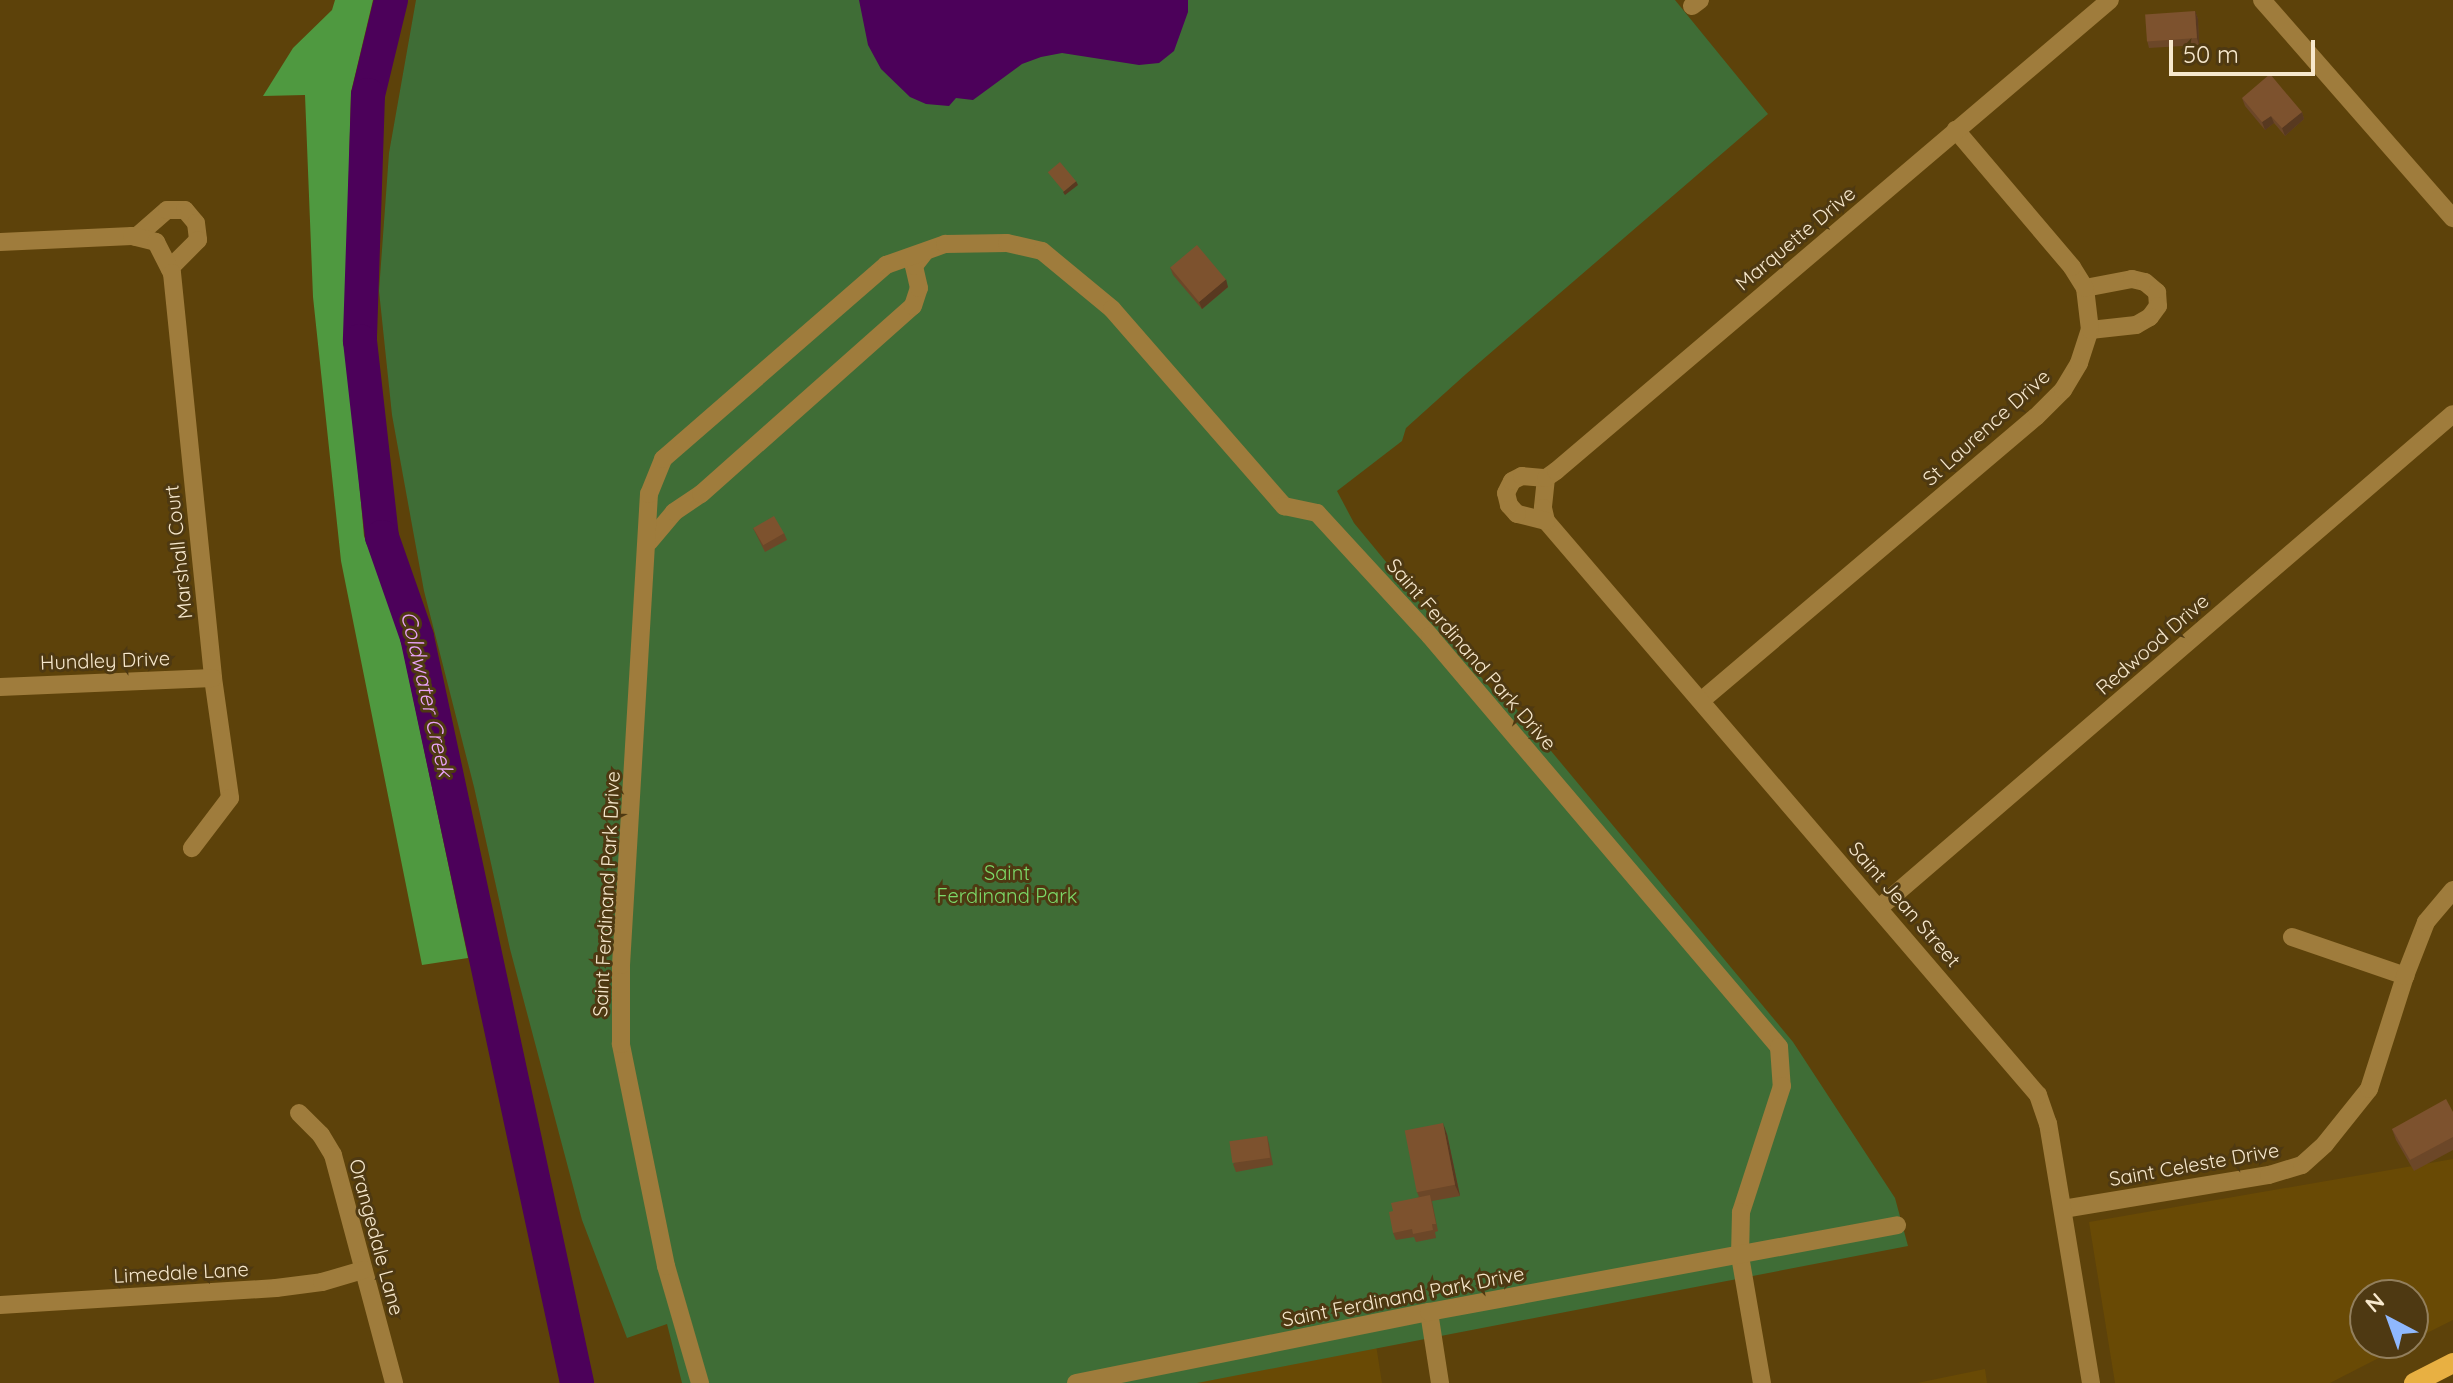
<!DOCTYPE html>
<html>
<head>
<meta charset="utf-8">
<style>
	body { margin:0 }
	#map { position:relative; width:2453px; height:1383px; overflow:hidden; background:#5d420a; font-family:Quicksand,sans-serif }
	div>[style] { position:absolute }
	[style*='--x'] { left:calc(var(--x)*1px); top:calc(var(--y)*1px); width:calc(var(--w)*1px); rotate:calc(var(--a)*1deg) }
	.built>* { inset:0; background:#694a05 }
	.green>* { inset:0; background:#3f6d36 }
	.forest>* { inset:0; background:#4f9940 }
	.water>* { inset:0; background:#4c015a }
	.river>* { height:34px; margin:-17px; padding:0 17px; transform-origin:17px; border-radius:17px; background:#4c015a }
	.minor>* { height:18px; margin:-9px; padding:0 9px; transform-origin:9px; border-radius:9px; background:#9f7c3c }
	.major>* { height:20px; margin:-10px; padding:0 10px; transform-origin:10px; border-radius:10px; background:#e8b042 }
	.wall>* { inset:0; background:#6c4728 }
	.shaded-wall>* { inset:0; background:#583920 }
	.building>* { inset:0; background:#7d522e; transform-origin:0 0 }
	span { translate:-50% -50%; white-space:nowrap; text-align:center; line-height:1.15; -webkit-text-stroke:6px #4e3912; paint-order:stroke }
	.street-label { font-size:20px; color:#f7e8cd }
	.park-label { font-size:20px; color:#7cd968 }
	.water-label { font-size:22px; color:#eaa3f9; font-style:italic }
	.north { position:absolute; left:2349px; top:1279px; width:80px; height:80px; box-sizing:border-box; background:#4e3912; border:2px solid #927f5d; border-radius:50%; rotate:319deg; font-size:22px; font-weight:700; line-height:32px; text-align:center; color:#f7e8cd }
	.north::after { content:''; display:block; margin:auto; width:28px; height:36px; background:#8fb8fd; clip-path:polygon(50% 0,100% 100%,50% 72%,0 100%) }
	.scale { position:absolute; left:2169px; top:40px; width:146px; height:36px; box-sizing:border-box; border:4px solid #f7e8cd; border-top:0; padding-left:10px; font-size:24px; line-height:28px; white-space:nowrap; color:#f7e8cd; -webkit-text-stroke:6px #4e3912; paint-order:stroke }
</style>
</head>
<body>
<div id="map">
	<div class="built">
		<div style="clip-path:polygon(2453px 1159px,2453px 1320px,2413px 1340px,2413px 1295px,2365px 1295px,2365px 1343px,2408px 1343px,2330px 1383px,2115px 1383px,2089px 1222px)"></div>
		<div style="clip-path:polygon(1374px 1332px,1382px 1383px,1119px 1383px)"></div>
		<div style="clip-path:polygon(1985px 1369px,1987px 1383px,1917px 1383px)"></div>
	</div>
	<div class="green">
		<div style="clip-path:polygon(416px 0,1675px 0,1768px 114px,1466px 374px,1406px 428px,1402px 441px,1337px 491px,1354px 523px,1500px 700px,1512px 704px,1793px 1042px,1895px 1198px,1908px 1246px,1197px 1383px,682px 1383px,667px 1324px,627px 1338px,582px 1220px,510px 949px,474px 787px,424px 591px,392px 415px,379px 291px,389px 153px)"></div>
	</div>
	<div class="forest">
		<div style="clip-path:polygon(335px 0,373px 0,351px 92px,345px 326px,364px 536px,399px 631px,468px 958px,422px 965px,341px 561px,313px 297px,305px 95px,263px 96px,293px 48px,332px 10px)"></div>
	</div>
	<div class="water">
		<div style="clip-path:polygon(859px 0,1188px 0,1188px 12px,1174px 51px,1159px 63px,1139px 65px,1062px 53px,1041px 57px,1022px 64px,973px 100px,956px 98px,949px 106px,926px 104px,910px 97px,881px 69px,868px 45px)"></div>
	</div>
	<div class="river">
		<div style="--x:391;--y:0;--w:98;--a:103.6"></div>
		<div style="--x:368;--y:95;--w:246;--a:91.9"></div>
		<div style="--x:360;--y:341;--w:197;--a:83.6"></div>
		<div style="--x:382;--y:537;--w:106;--a:70.7"></div>
		<div style="--x:417;--y:637;--w:763;--a:77.89"></div>
	</div>
	<div class="minor">
		<div style="--x:2262;--y:0;--w:290;--a:48.8"></div>
		<div style="--x:1692;--y:6;--w:10;--a:-37"></div>
		<div style="--x:136;--y:237;--w:41;--a:-41.1"></div>
		<div style="--x:167;--y:210;--w:18;--a:0"></div>
		<div style="--x:185;--y:210;--w:17;--a:50"></div>
		<div style="--x:196;--y:223;--w:17;--a:83"></div>
		<div style="--x:198;--y:240;--w:40;--a:135"></div>
		<div style="--x:0;--y:242;--w:132;--a:-2.6"></div>
		<div style="--x:132;--y:236;--w:25;--a:14"></div>
		<div style="--x:156;--y:242;--w:35;--a:63"></div>
		<div style="--x:172;--y:273;--w:407;--a:84.2"></div>
		<div style="--x:213;--y:678;--w:121;--a:81.9"></div>
		<div style="--x:230;--y:798;--w:63;--a:127.2"></div>
		<div style="--x:2085;--y:288;--w:48;--a:-10.8"></div>
		<div style="--x:2132;--y:279;--w:13;--a:13"></div>
		<div style="--x:2145;--y:282;--w:16;--a:40"></div>
		<div style="--x:2157;--y:292;--w:14;--a:86"></div>
		<div style="--x:2158;--y:306;--w:14;--a:126"></div>
		<div style="--x:2150;--y:317;--w:16;--a:150"></div>
		<div style="--x:2136;--y:325;--w:46;--a:173.8"></div>
		<div style="--x:1546;--y:478;--w:30;--a:96"></div>
		<div style="--x:1543;--y:508;--w:13;--a:77"></div>
		<div style="--x:649;--y:542;--w:39;--a:-50"></div>
		<div style="--x:674;--y:512;--w:32;--a:-34"></div>
		<div style="--x:701;--y:494;--w:283;--a:-41.6"></div>
		<div style="--x:913;--y:306;--w:19;--a:-72"></div>
		<div style="--x:919;--y:288;--w:23;--a:-103"></div>
		<div style="--x:914;--y:266;--w:18;--a:-52"></div>
		<div style="--x:0;--y:687;--w:213;--a:-2.4"></div>
		<div style="--x:1702;--y:700;--w:438;--a:-40.3"></div>
		<div style="--x:2036;--y:417;--w:38;--a:-45"></div>
		<div style="--x:2063;--y:390;--w:31;--a:-59"></div>
		<div style="--x:2079;--y:363;--w:35;--a:-72"></div>
		<div style="--x:2090;--y:330;--w:42;--a:-96.8"></div>
		<div style="--x:2085;--y:288;--w:25;--a:-122"></div>
		<div style="--x:2072;--y:267;--w:180;--a:-130.3"></div>
		<div style="--x:1879;--y:908;--w:757;--a:-40.72"></div>
		<div style="--x:2292;--y:937;--w:120;--a:19"></div>
		<div style="--x:299;--y:1113;--w:31;--a:45"></div>
		<div style="--x:321;--y:1135;--w:23;--a:59"></div>
		<div style="--x:333;--y:1155;--w:236;--a:75"></div>
		<div style="--x:2063;--y:1209;--w:209;--a:-9.4"></div>
		<div style="--x:2269;--y:1175;--w:34;--a:-17"></div>
		<div style="--x:2302;--y:1165;--w:31;--a:-42"></div>
		<div style="--x:2325;--y:1144;--w:70;--a:-51.3"></div>
		<div style="--x:2369;--y:1089;--w:119;--a:-72.3"></div>
		<div style="--x:2405;--y:976;--w:58;--a:-68.7"></div>
		<div style="--x:2426;--y:922;--w:42;--a:-49.8"></div>
		<div style="--x:0;--y:1305;--w:277;--a:-3.5"></div>
		<div style="--x:276;--y:1288;--w:46;--a:-7.4"></div>
		<div style="--x:322;--y:1282;--w:43;--a:-16.3"></div>
		<div style="--x:1429;--y:1312;--w:72;--a:81.2"></div>
		<div style="--x:700;--y:1383;--w:122;--a:-106.2"></div>
		<div style="--x:666;--y:1266;--w:227;--a:-101.5"></div>
		<div style="--x:621;--y:1044;--w:79;--a:-90"></div>
		<div style="--x:621;--y:965;--w:472;--a:-86.6"></div>
		<div style="--x:649;--y:494;--w:38;--a:-68"></div>
		<div style="--x:663;--y:459;--w:296;--a:-41"></div>
		<div style="--x:886;--y:265;--w:63;--a:-19.6"></div>
		<div style="--x:945;--y:244;--w:62;--a:-0.9"></div>
		<div style="--x:1007;--y:243;--w:36;--a:13"></div>
		<div style="--x:1042;--y:251;--w:91;--a:39.6"></div>
		<div style="--x:1112;--y:309;--w:262;--a:48.9"></div>
		<div style="--x:1284;--y:506;--w:34;--a:12"></div>
		<div style="--x:1317;--y:513;--w:167;--a:47.4"></div>
		<div style="--x:1430;--y:636;--w:539;--a:49.66"></div>
		<div style="--x:1779;--y:1047;--w:39;--a:86"></div>
		<div style="--x:1782;--y:1086;--w:133;--a:108"></div>
		<div style="--x:1741;--y:1212;--w:44;--a:91.3"></div>
		<div style="--x:1740;--y:1256;--w:129;--a:80.2"></div>
		<div style="--x:1076;--y:1383;--w:360;--a:-11.4"></div>
		<div style="--x:1429;--y:1312;--w:476;--a:-10.5"></div>
		<div style="--x:2091;--y:1383;--w:263;--a:-99.4"></div>
		<div style="--x:2048;--y:1124;--w:31;--a:-109"></div>
		<div style="--x:2038;--y:1095;--w:756;--a:-130.6"></div>
		<div style="--x:1546;--y:521;--w:30;--a:-166"></div>
		<div style="--x:1517;--y:514;--w:12;--a:-132"></div>
		<div style="--x:1509;--y:505;--w:12;--a:-104"></div>
		<div style="--x:1506;--y:493;--w:13;--a:-63"></div>
		<div style="--x:1512;--y:481;--w:11;--a:-27"></div>
		<div style="--x:1522;--y:476;--w:24;--a:5"></div>
		<div style="--x:1546;--y:478;--w:12;--a:-35"></div>
		<div style="--x:1556;--y:471;--w:727;--a:-40.37"></div>
	</div>
	<div class="major">
		<div style="--x:2414;--y:1383;--w:44;--a:-27.1"></div>
	</div>
	<div class="wall">
		<div style="clip-path:polygon(2195px 11px,2198px 19px,2199px 45px,2149px 48px,2147px 40px)"></div>
		<div style="clip-path:polygon(2242px 98px,2302px 112px,2304px 119px,2285px 136px,2274px 123px,2265px 130px,2245px 106px)"></div>
		<div style="clip-path:polygon(1170px 267px,1228px 287px,1202px 309px,1173px 275px)"></div>
		<div style="clip-path:polygon(753px 528px,784px 533px,787px 540px,765px 552px)"></div>
		<div style="clip-path:polygon(2453px 1112px,2453px 1150px,2414px 1171px,2396px 1140px,2392px 1129px)"></div>
		<div style="clip-path:polygon(1447px 1134px,1460px 1196px,1432px 1201px,1438px 1231px,1435px 1232px,1436px 1238px,1416px 1242px,1414px 1237px,1396px 1240px,1393px 1233px,1393px 1211px,1419px 1197px,1417px 1192px)"></div>
		<div style="clip-path:polygon(1267px 1136px,1269px 1144px,1273px 1165px,1236px 1172px,1233px 1164px)"></div>
	</div>
	<div class="shaded-wall">
		<div style="clip-path:polygon(2195px 11px,2198px 19px,2199px 45px,2197px 38px)"></div>
		<div style="clip-path:polygon(2302px 112px,2304px 119px,2285px 136px,2282px 128px)"></div>
		<div style="clip-path:polygon(2271px 116px,2274px 123px,2265px 130px,2262px 122px)"></div>
		<div style="clip-path:polygon(1076px 181px,1078px 185px,1065px 195px,1063px 192px)"></div>
		<div style="clip-path:polygon(1226px 279px,1228px 287px,1202px 309px,1199px 302px)"></div>
		<div style="clip-path:polygon(1443px 1123px,1447px 1134px,1460px 1196px,1455px 1185px)"></div>
	</div>
	<div class="building">
		<div style="left:2195px;top:11px;width:27px;height:50px;rotate:86deg"></div>
		<div style="clip-path:polygon(2270px 74px,2302px 112px,2282px 128px,2271px 116px,2262px 122px,2242px 98px)"></div>
		<div style="left:1060px;top:162px;width:25px;height:16px;rotate:50deg"></div>
		<div style="left:1197px;top:245px;width:45px;height:35px;rotate:50deg"></div>
		<div style="left:774px;top:516px;width:20px;height:24px;rotate:60deg"></div>
		<div style="clip-path:polygon(2446px 1099px,2453px 1112px,2453px 1137px,2410px 1160px,2392px 1129px)"></div>
		<div style="left:1443px;top:1123px;width:63px;height:39px;rotate:79deg"></div>
		<div style="left:1267px;top:1136px;width:22px;height:38px;rotate:82deg"></div>
		<div style="clip-path:polygon(1430px 1195px,1436px 1224px,1432px 1224px,1433px 1230px,1413px 1234px,1412px 1229px,1393px 1233px,1389px 1212px,1393px 1211px,1391px 1203px)"></div>
	</div>
	<div class="street-label">
		<span style="left:1795px;top:238px;rotate:-40deg">Marquette Drive</span>
		<span style="left:1986px;top:427px;rotate:-42deg">St Laurence Drive</span>
		<span style="left:178px;top:552px;rotate:-96deg">Marshall Court</span>
		<span style="left:2152px;top:644px;rotate:-41deg">Redwood Drive</span>
		<span style="left:1472px;top:654px;rotate:49deg">Saint Ferdinand Park Drive</span>
		<span style="left:105px;top:660px;rotate:-2deg">Hundley Drive</span>
		<span style="left:606px;top:894px;rotate:-87deg">Saint Ferdinand Park Drive</span>
		<span style="left:1905px;top:904px;rotate:49deg">Saint Jean Street</span>
		<span style="left:2194px;top:1164px;rotate:-10deg">Saint Celeste Drive</span>
		<span style="left:377px;top:1237px;rotate:75deg">Orangedale Lane</span>
		<span style="left:181px;top:1272px;rotate:-3deg">Limedale Lane</span>
		<span style="left:1403px;top:1296px;rotate:-11deg">Saint Ferdinand Park Drive</span>
	</div>
	<div class="park-label">
		<span style="left:1007px;top:884px">Saint<br>Ferdinand Park</span>
	</div>
	<div class="water-label">
		<span style="left:427px;top:694px;rotate:77deg">Coldwater Creek</span>
	</div>
	<div class="north">N</div>
	<div class="scale">50 m</div>
</div>
</body>
</html>
